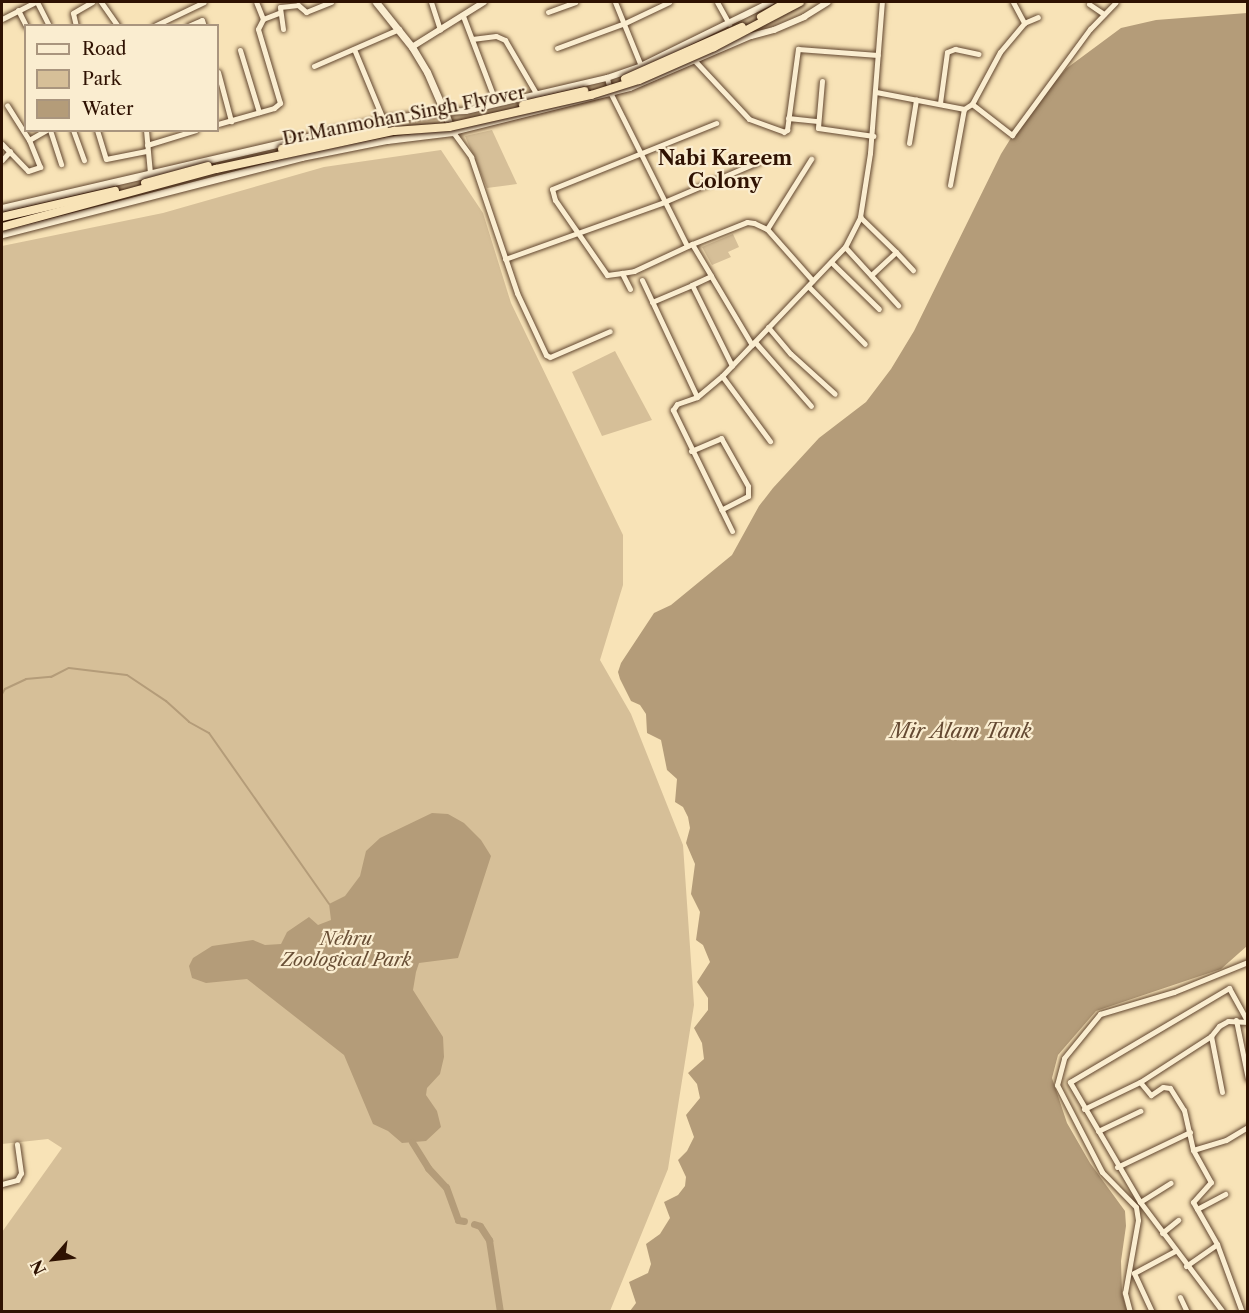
<!DOCTYPE html>
<html>
<head>
<meta charset="utf-8">
<style>
	body { margin:0 }
	#map { position:relative; width:1249px; height:1313px; overflow:hidden; background:#f8e3b7; font-family:"Libre Caslon Text",serif }
	div>[style] { position:absolute }
	[style*='--x'] { left:calc(var(--x)*1px); top:calc(var(--y)*1px); width:calc(var(--w)*1px); rotate:calc(var(--a)*1deg) }
	.green>* { inset:0; background:#d6bf98 }
	.water>* { inset:0; background:#b49c79 }
	.stream>* { height:2px; margin:-1px; padding:0 1px; transform-origin:1px; border-radius:1px; background:#b49c79 }
	.canal>* { height:7px; margin:-3.5px; padding:0 3.5px; transform-origin:3.5px; border-radius:3.5px; background:#b49c79 }
	.roads { filter:drop-shadow(0 0 2px #61462f) drop-shadow(0 0 2px #61462f) }
	.minor>* { height:5px; margin:-2.5px; padding:0 2.5px; transform-origin:2.5px; border-radius:2.5px; background:#faedd0 }
	.tertiary>* { height:6px; margin:-3px; padding:0 3px; transform-origin:3px; border-radius:3px; background:#faedd0 }
	.secondary>* { height:7px; margin:-3.5px; padding:0 3.5px; transform-origin:3.5px; border-radius:3.5px; background:#faedd0 }
	.bridges { filter:drop-shadow(0 0 2px #2f1202) drop-shadow(0 0 2px #2f1202) }
	.trunk-bridge>* { height:8px; margin:-4px; padding:0 4px; transform-origin:4px; border-radius:4px; background:#f8e3b7 }
	span { translate:-50% -50%; white-space:nowrap; text-align:center; line-height:1.15; -webkit-text-stroke:4.5px #faedd0; paint-order:stroke }
	.street-label { font-size:18px; color:#2f1202 }
	.park-label { font-size:18px; color:#694f36; font-style:italic }
	.neighbourhood-label { font-size:20px; color:#2f1202; font-weight:700 }
	.water-label { font-size:20px; color:#644932; font-style:italic }
	.frame { position:absolute; inset:0; border:3px solid #2f1202; pointer-events:none }
	.legend { position:absolute; left:24px; top:24px; width:195px; height:108px; box-sizing:border-box; background:#faedd0; border:2px solid #a9957e; margin:0; padding:8px 10px; list-style:none; font-size:18px; color:#2f1202 }
	.legend li { display:flex; align-items:center; gap:12px; height:30px }
	.legend b { width:30px; border:2px solid #a9957e }
	.north { position:absolute; left:24px; top:1229px; width:60px; height:60px; -webkit-text-stroke:4px #faedd0; paint-order:stroke; rotate:242deg; font-size:16px; font-weight:700; line-height:24px; text-align:center; color:#2f1202 }
	.north::after { content:''; display:block; margin:auto; width:21px; height:27px; background:#2f1202; clip-path:polygon(50% 0,100% 100%,50% 72%,0 100%) }
</style>
</head>
<body>
<div id="map">
	<div class="green">
		<div style="clip-path:polygon(492px 130px,517px 184px,487px 188px,465px 136px)"></div>
		<div style="clip-path:polygon(441px 150px,483px 213px,511px 303px,623px 535px,623px 585px,600px 660px,631px 714px,683px 845px,694px 1005px,668px 1169px,610px 1311px,2px 1311px,2px 1232px,62px 1148px,48px 1139px,2px 1144px,2px 246px,163px 213px,324px 167px)"></div>
		<div style="clip-path:polygon(733px 234px,739px 247px,728px 252px,731px 257px,712px 265px,702px 247px)"></div>
		<div style="clip-path:polygon(615px 351px,652px 420px,602px 436px,572px 372px)"></div>
	</div>
	<div class="water">
		<div style="clip-path:polygon(1247px 13px,1247px 946px,1221px 969px,1096px 1011px,1058px 1055px,1052px 1078px,1067px 1123px,1090px 1163px,1125px 1211px,1126px 1226px,1121px 1261px,1122px 1293px,1127px 1311px,630px 1311px,636px 1303px,629px 1282px,648px 1273px,651px 1264px,646px 1244px,660px 1234px,670px 1218px,664px 1202px,678px 1195px,685px 1186px,686px 1177px,678px 1160px,687px 1151px,694px 1137px,686px 1115px,700px 1098px,697px 1084px,688px 1073px,704px 1059px,702px 1043px,694px 1028px,708px 1010px,708px 998px,697px 982px,710px 962px,703px 945px,696px 940px,700px 912px,691px 894px,695px 864px,686px 843px,690px 828px,688px 817px,683px 807px,675px 802px,677px 779px,667px 770px,661px 740px,647px 733px,646px 714px,640px 705px,631px 701px,620px 679px,618px 672px,621px 663px,654px 613px,671px 605px,732px 555px,759px 506px,773px 488px,819px 438px,866px 402px,891px 369px,914px 331px,1001px 154px,1026px 114px,1067px 68px,1121px 28px,1156px 20px)"></div>
		<div style="clip-path:polygon(432px 813px,448px 814px,464px 823px,481px 840px,491px 856px,458px 958px,419px 963px,416px 972px,413px 990px,443px 1037px,444px 1057px,440px 1074px,427px 1088px,426px 1095px,437px 1111px,441px 1127px,426px 1141px,402px 1143px,388px 1131px,373px 1124px,344px 1055px,247px 979px,206px 983px,192px 978px,189px 966px,193px 958px,212px 946px,253px 940px,265px 945px,281px 944px,287px 932px,309px 917px,318px 925px,331px 920px,329px 904px,345px 896px,360px 876px,366px 851px,380px 838px)"></div>
	</div>
	<div class="stream">
		<div style="--x:2;--y:694;--w:6;--a:-59"></div>
		<div style="--x:5;--y:689;--w:23;--a:-25"></div>
		<div style="--x:26;--y:679;--w:25;--a:-5"></div>
		<div style="--x:51;--y:677;--w:20;--a:-27"></div>
		<div style="--x:69;--y:668;--w:58;--a:6.9"></div>
		<div style="--x:127;--y:675;--w:47;--a:33.7"></div>
		<div style="--x:166;--y:701;--w:31;--a:42"></div>
		<div style="--x:189;--y:722;--w:23;--a:29"></div>
		<div style="--x:209;--y:733;--w:209;--a:54.9"></div>
	</div>
	<div class="canal">
		<div style="--x:412;--y:1142;--w:31;--a:58"></div>
		<div style="--x:428;--y:1168;--w:26;--a:47"></div>
		<div style="--x:446;--y:1187;--w:35;--a:70"></div>
		<div style="--x:458;--y:1220;--w:6;--a:9"></div>
		<div style="--x:474;--y:1224;--w:6;--a:18"></div>
		<div style="--x:480;--y:1226;--w:17;--a:57"></div>
		<div style="--x:489;--y:1240;--w:73;--a:81.3"></div>
	</div>
	<div class="roads">
		<div class="minor">
			<div style="--x:37;--y:2;--w:25;--a:63"></div>
			<div style="--x:101;--y:2;--w:29;--a:55"></div>
			<div style="--x:431;--y:2;--w:29;--a:72"></div>
			<div style="--x:615;--y:2;--w:69;--a:67.9"></div>
			<div style="--x:717;--y:2;--w:25;--a:61"></div>
			<div style="--x:1013;--y:2;--w:24;--a:62"></div>
			<div style="--x:1089;--y:4;--w:18;--a:34"></div>
			<div style="--x:18;--y:10;--w:18;--a:63"></div>
			<div style="--x:548;--y:12;--w:29;--a:-20"></div>
			<div style="--x:463;--y:16;--w:93;--a:69.2"></div>
			<div style="--x:2;--y:19;--w:38;--a:-27"></div>
			<div style="--x:263;--y:19;--w:17;--a:-21"></div>
			<div style="--x:76;--y:26;--w:13;--a:-103"></div>
			<div style="--x:73;--y:13;--w:22;--a:-30"></div>
			<div style="--x:154;--y:26;--w:55;--a:-25.6"></div>
			<div style="--x:188;--y:26;--w:15;--a:-23"></div>
			<div style="--x:202;--y:20;--w:6;--a:72"></div>
			<div style="--x:283;--y:29;--w:22;--a:-98"></div>
			<div style="--x:280;--y:7;--w:18;--a:-6"></div>
			<div style="--x:298;--y:5;--w:11;--a:41"></div>
			<div style="--x:306;--y:12;--w:27;--a:-22"></div>
			<div style="--x:472;--y:39;--w:24;--a:-7"></div>
			<div style="--x:496;--y:36;--w:10;--a:24"></div>
			<div style="--x:505;--y:40;--w:64;--a:59.8"></div>
			<div style="--x:557;--y:48;--w:72;--a:-20.2"></div>
			<div style="--x:625;--y:23;--w:49;--a:-25.5"></div>
			<div style="--x:354;--y:49;--w:76;--a:67.5"></div>
			<div style="--x:383;--y:119;--w:12;--a:81"></div>
			<div style="--x:240;--y:50;--w:65;--a:73"></div>
			<div style="--x:695;--y:61;--w:79;--a:47"></div>
			<div style="--x:749;--y:119;--w:37;--a:20"></div>
			<div style="--x:784;--y:132;--w:4;--a:-34"></div>
			<div style="--x:787;--y:130;--w:82;--a:-82.3"></div>
			<div style="--x:798;--y:49;--w:80;--a:4.3"></div>
			<div style="--x:314;--y:66;--w:93;--a:-23.5"></div>
			<div style="--x:218;--y:72;--w:51;--a:75.1"></div>
			<div style="--x:607;--y:78;--w:16;--a:76"></div>
			<div style="--x:611;--y:94;--w:170;--a:63.4"></div>
			<div style="--x:822;--y:81;--w:47;--a:94.9"></div>
			<div style="--x:818;--y:128;--w:56;--a:8.3"></div>
			<div style="--x:876;--y:92;--w:90;--a:10.9"></div>
			<div style="--x:940;--y:103;--w:51;--a:-82.2"></div>
			<div style="--x:947;--y:52;--w:9;--a:-21"></div>
			<div style="--x:955;--y:49;--w:24;--a:12"></div>
			<div style="--x:972;--y:104;--w:51;--a:37.8"></div>
			<div style="--x:1012;--y:135;--w:132;--a:-53.7"></div>
			<div style="--x:1090;--y:29;--w:37;--a:-46"></div>
			<div style="--x:788;--y:118;--w:30;--a:6"></div>
			<div style="--x:218;--y:124;--w:58;--a:-15.9"></div>
			<div style="--x:274;--y:108;--w:8;--a:-40"></div>
			<div style="--x:280;--y:103;--w:77;--a:-106.6"></div>
			<div style="--x:258;--y:29;--w:11;--a:-63"></div>
			<div style="--x:263;--y:19;--w:18;--a:-112"></div>
			<div style="--x:50;--y:130;--w:36;--a:72"></div>
			<div style="--x:73;--y:130;--w:32;--a:70"></div>
			<div style="--x:97;--y:130;--w:30;--a:73"></div>
			<div style="--x:106;--y:159;--w:41;--a:-11.3"></div>
			<div style="--x:146;--y:130;--w:43;--a:84.7"></div>
			<div style="--x:453;--y:132;--w:31;--a:54"></div>
			<div style="--x:471;--y:157;--w:144;--a:71.3"></div>
			<div style="--x:517;--y:293;--w:68;--a:64.9"></div>
			<div style="--x:546;--y:355;--w:4;--a:27"></div>
			<div style="--x:550;--y:357;--w:65;--a:-23.4"></div>
			<div style="--x:29;--y:140;--w:20;--a:-30"></div>
			<div style="--x:909;--y:143;--w:44;--a:-80.8"></div>
			<div style="--x:2;--y:144;--w:37;--a:46"></div>
			<div style="--x:28;--y:171;--w:13;--a:-18"></div>
			<div style="--x:40;--y:167;--w:29;--a:-112"></div>
			<div style="--x:29;--y:140;--w:41;--a:-122.2"></div>
			<div style="--x:147;--y:145;--w:51;--a:-17"></div>
			<div style="--x:2;--y:160;--w:12;--a:-48"></div>
			<div style="--x:950;--y:185;--w:77;--a:-79.6"></div>
			<div style="--x:964;--y:109;--w:9;--a:-32"></div>
			<div style="--x:972;--y:104;--w:59;--a:-61.7"></div>
			<div style="--x:1000;--y:52;--w:38;--a:-50"></div>
			<div style="--x:1024;--y:23;--w:15;--a:-23"></div>
			<div style="--x:860;--y:217;--w:50;--a:44.2"></div>
			<div style="--x:896;--y:252;--w:34;--a:137"></div>
			<div style="--x:767;--y:229;--w:83;--a:-57.8"></div>
			<div style="--x:692;--y:244;--w:37;--a:59"></div>
			<div style="--x:711;--y:276;--w:21;--a:155"></div>
			<div style="--x:692;--y:285;--w:90;--a:63.7"></div>
			<div style="--x:845;--y:247;--w:79;--a:47.6"></div>
			<div style="--x:896;--y:252;--w:25;--a:47"></div>
			<div style="--x:505;--y:259;--w:169;--a:-19.7"></div>
			<div style="--x:664;--y:202;--w:102;--a:-23.1"></div>
			<div style="--x:831;--y:262;--w:67;--a:44.4"></div>
			<div style="--x:622;--y:273;--w:15;--a:172"></div>
			<div style="--x:607;--y:275;--w:91;--a:-124.7"></div>
			<div style="--x:555;--y:200;--w:11;--a:-105"></div>
			<div style="--x:552;--y:189;--w:177;--a:-21.9"></div>
			<div style="--x:711;--y:276;--w:80;--a:59.3"></div>
			<div style="--x:642;--y:280;--w:129;--a:64.8"></div>
			<div style="--x:808;--y:286;--w:81;--a:45.5"></div>
			<div style="--x:630;--y:289;--w:18;--a:-117"></div>
			<div style="--x:622;--y:273;--w:12;--a:-9"></div>
			<div style="--x:634;--y:271;--w:64;--a:-25"></div>
			<div style="--x:692;--y:244;--w:59;--a:-21.8"></div>
			<div style="--x:747;--y:222;--w:7;--a:8"></div>
			<div style="--x:754;--y:223;--w:14;--a:25"></div>
			<div style="--x:767;--y:229;--w:69;--a:48.5"></div>
			<div style="--x:652;--y:302;--w:43;--a:-23"></div>
			<div style="--x:768;--y:327;--w:35;--a:50"></div>
			<div style="--x:791;--y:354;--w:59;--a:42.3"></div>
			<div style="--x:755;--y:342;--w:85;--a:48.8"></div>
			<div style="--x:722;--y:376;--w:81;--a:53.6"></div>
			<div style="--x:691;--y:451;--w:33;--a:-23"></div>
			<div style="--x:721;--y:438;--w:55;--a:60.6"></div>
			<div style="--x:748;--y:486;--w:10;--a:90"></div>
			<div style="--x:748;--y:496;--w:30;--a:153"></div>
			<div style="--x:732;--y:531;--w:135;--a:-116"></div>
			<div style="--x:673;--y:410;--w:7;--a:-56"></div>
			<div style="--x:677;--y:404;--w:21;--a:-19"></div>
			<div style="--x:697;--y:397;--w:33;--a:-40"></div>
			<div style="--x:722;--y:376;--w:178;--a:-46.4"></div>
			<div style="--x:845;--y:247;--w:34;--a:-63"></div>
			<div style="--x:860;--y:217;--w:65;--a:-81.1"></div>
			<div style="--x:870;--y:153;--w:151;--a:-85.5"></div>
			<div style="--x:1236;--y:1020;--w:60;--a:78.5"></div>
			<div style="--x:1211;--y:1036;--w:57;--a:78.9"></div>
			<div style="--x:1140;--y:1082;--w:17;--a:50"></div>
			<div style="--x:1151;--y:1095;--w:14;--a:-34"></div>
			<div style="--x:1163;--y:1087;--w:7;--a:8"></div>
			<div style="--x:1170;--y:1088;--w:26;--a:58"></div>
			<div style="--x:1184;--y:1110;--w:41;--a:77.3"></div>
			<div style="--x:1193;--y:1150;--w:37;--a:61"></div>
			<div style="--x:1211;--y:1182;--w:27;--a:132"></div>
			<div style="--x:1193;--y:1202;--w:48;--a:60.3"></div>
			<div style="--x:1217;--y:1244;--w:72;--a:69.8"></div>
			<div style="--x:1084;--y:1109;--w:62;--a:-25.7"></div>
			<div style="--x:1140;--y:1082;--w:85;--a:-32.9"></div>
			<div style="--x:1211;--y:1036;--w:13;--a:-51"></div>
			<div style="--x:1219;--y:1026;--w:10;--a:-29"></div>
			<div style="--x:1228;--y:1021;--w:20;--a:3"></div>
			<div style="--x:1098;--y:1131;--w:47;--a:-25.5"></div>
			<div style="--x:1193;--y:1150;--w:34;--a:-17"></div>
			<div style="--x:1226;--y:1140;--w:26;--a:-31"></div>
			<div style="--x:1117;--y:1167;--w:81;--a:-25.6"></div>
			<div style="--x:2;--y:1184;--w:16;--a:-15"></div>
			<div style="--x:17;--y:1180;--w:8;--a:-60"></div>
			<div style="--x:21;--y:1173;--w:29;--a:-98"></div>
			<div style="--x:1140;--y:1202;--w:36;--a:-32"></div>
			<div style="--x:1197;--y:1209;--w:32;--a:-28"></div>
			<div style="--x:1162;--y:1233;--w:21;--a:-39"></div>
			<div style="--x:1186;--y:1266;--w:38;--a:-35"></div>
			<div style="--x:1180;--y:1297;--w:17;--a:65"></div>
			<div style="--x:1130;--y:1312;--w:20;--a:-105"></div>
			<div style="--x:1125;--y:1293;--w:74;--a:-79.9"></div>
			<div style="--x:1138;--y:1220;--w:13;--a:-99"></div>
			<div style="--x:1136;--y:1207;--w:49;--a:-134.2"></div>
			<div style="--x:1102;--y:1172;--w:98;--a:-117.3"></div>
			<div style="--x:1057;--y:1085;--w:28;--a:-75"></div>
			<div style="--x:1064;--y:1058;--w:57;--a:-50.7"></div>
			<div style="--x:1100;--y:1014;--w:77;--a:-16.6"></div>
			<div style="--x:1174;--y:992;--w:80;--a:-22.1"></div>
			<div style="--x:1152;--y:1312;--w:43;--a:-114.8"></div>
			<div style="--x:1134;--y:1273;--w:47;--a:-28.2"></div>
			<div style="--x:1223;--y:1312;--w:138;--a:-127"></div>
			<div style="--x:1140;--y:1202;--w:139;--a:-120.3"></div>
			<div style="--x:1070;--y:1082;--w:185;--a:-30.6"></div>
			<div style="--x:1229;--y:988;--w:38;--a:61"></div>
		</div>
		<div class="tertiary">
			<div style="--x:412;--y:47;--w:85;--a:-32"></div>
			<div style="--x:445;--y:112;--w:21;--a:-3"></div>
			<div style="--x:466;--y:111;--w:145;--a:-13.2"></div>
			<div style="--x:607;--y:78;--w:36;--a:-19"></div>
			<div style="--x:641;--y:66;--w:145;--a:-26.2"></div>
			<div style="--x:453;--y:132;--w:182;--a:-14"></div>
			<div style="--x:630;--y:88;--w:132;--a:-23.3"></div>
			<div style="--x:751;--y:36;--w:24;--a:-15"></div>
			<div style="--x:774;--y:30;--w:33;--a:-23"></div>
			<div style="--x:804;--y:17;--w:28;--a:-32"></div>
		</div>
		<div class="secondary">
			<div style="--x:2;--y:208;--w:391;--a:-13.1"></div>
			<div style="--x:383;--y:119;--w:62;--a:-6.4"></div>
			<div style="--x:2;--y:234;--w:309;--a:-14.4"></div>
			<div style="--x:301;--y:157;--w:88;--a:-11.2"></div>
			<div style="--x:387;--y:140;--w:66;--a:-6.9"></div>
			<div style="--x:453;--y:132;--w:65;--a:-113.4"></div>
			<div style="--x:427;--y:72;--w:29;--a:-121"></div>
			<div style="--x:412;--y:47;--w:58;--a:-128.7"></div>
		</div>
	</div>
	<div class="bridges">
		<div class="trunk-bridge">
			<div style="--x:761;--y:17;--w:30;--a:-30"></div>
			<div style="--x:625;--y:79;--w:128;--a:-24"></div>
			<div style="--x:523;--y:105;--w:63;--a:-12.9"></div>
			<div style="--x:282;--y:149;--w:104;--a:-11.1"></div>
			<div style="--x:145;--y:183;--w:65;--a:-15.1"></div>
			<div style="--x:2;--y:217;--w:116;--a:-13"></div>
			<div style="--x:2;--y:227;--w:222;--a:-15.2"></div>
			<div style="--x:216;--y:169;--w:182;--a:-12.1"></div>
			<div style="--x:394;--y:131;--w:55;--a:-4.2"></div>
			<div style="--x:449;--y:127;--w:146;--a:-12.7"></div>
			<div style="--x:591;--y:95;--w:50;--a:-17.4"></div>
			<div style="--x:639;--y:80;--w:82;--a:-23.7"></div>
			<div style="--x:714;--y:47;--w:97;--a:-27.6"></div>
		</div>
	</div>
	<div class="street-label">
		<span style="left:404px;top:116px;rotate:-11deg">Dr.Manmohan Singh Flyover</span>
	</div>
	<div class="park-label">
		<span style="left:346px;top:950px">Nehru<br>Zoological Park</span>
	</div>
	<div class="neighbourhood-label">
		<span style="left:725px;top:170px">Nabi Kareem<br>Colony</span>
	</div>
	<div class="water-label">
		<span style="left:961px;top:731px">Mir Alam Tank</span>
	</div>
	<div class="frame"></div>
	<ul class="legend">
	<li><b style="height:8px;background:#faedd0"></b>Road</li>
	<li><b style="height:16px;background:#d6bf98"></b>Park</li>
	<li><b style="height:16px;background:#b49c79"></b>Water</li>
	</ul>
	<div class="north">N</div>
</div>
</body>
</html>
